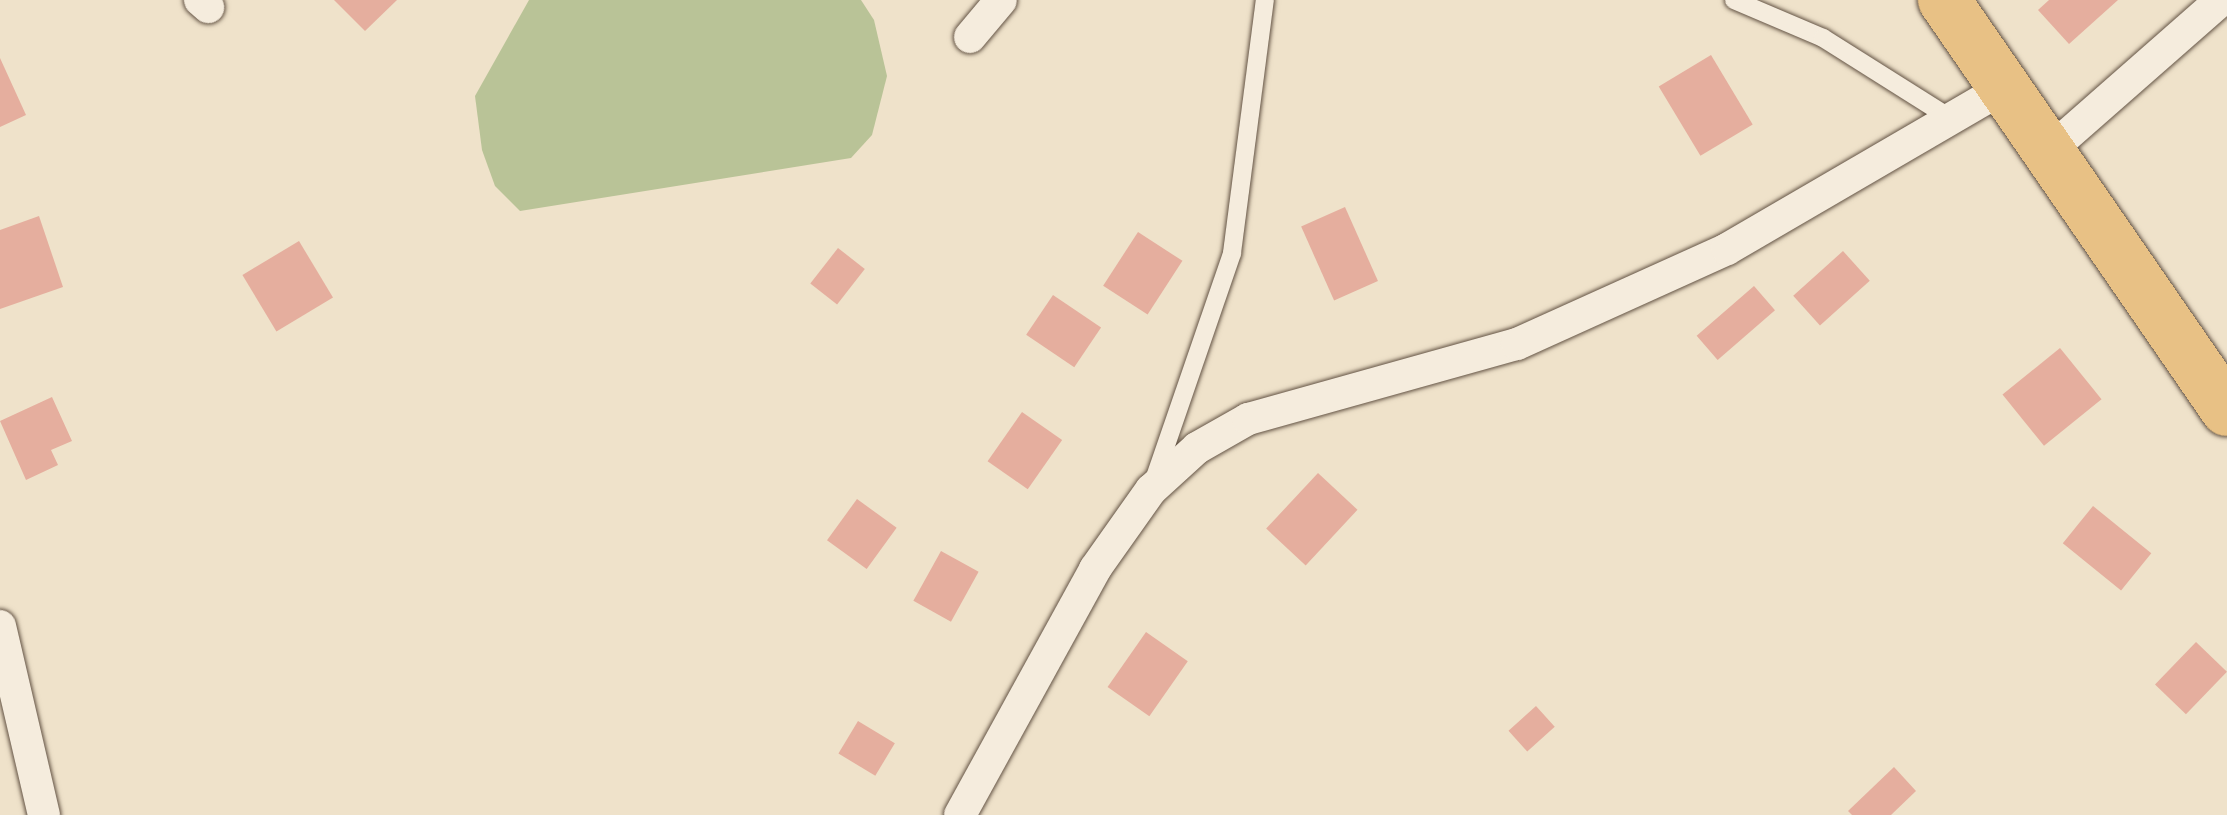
<!DOCTYPE html>
<html>
<head>
<meta charset="utf-8">
<style>
	body { margin:0 }
	#map { position:relative; width:2227px; height:815px; overflow:hidden; background:#efe2ca; font-family:Alegreya,serif }
	div>[style] { position:absolute }
	[style*='--x'] { left:calc(var(--x)*1px); top:calc(var(--y)*1px); width:calc(var(--w)*1px); rotate:calc(var(--a)*1deg) }
	.green>* { inset:0; background:#b9c397 }
	.building>* { inset:0; background:#e5ae9e; transform-origin:0 0 }
	.roads { filter:drop-shadow(0 0 2px #635344) drop-shadow(0 0 2px #635344) }
	.lane>* { height:18px; margin:-9px; padding:0 9px; transform-origin:9px; border-radius:9px; background:#f5ecdd }
	.street>* { height:32px; margin:-16px; padding:0 16px; transform-origin:16px; border-radius:16px; background:#f5ecdd }
	.primary>* { height:52px; margin:-26px; padding:0 26px; transform-origin:26px; border-radius:26px; background:#e8c185 }
	span { translate:-50% -50%; white-space:nowrap; text-align:center; line-height:1.15; -webkit-text-stroke:9px #f5ecdd; paint-order:stroke }
</style>
</head>
<body>
<div id="map">
	<div class="green">
		<div style="clip-path:polygon(529px 0,861px 0,874px 20px,887px 76px,872px 135px,851px 158px,520px 211px,495px 186px,482px 150px,475px 96px)"></div>
	</div>
	<div class="building">
		<div style="clip-path:polygon(334px 0,397px 0,365px 31px)"></div>
		<div style="clip-path:polygon(2049px 0,2118px 0,2069px 44px,2038px 10px)"></div>
		<div style="left:1711px;top:55px;width:81px;height:61px;rotate:59deg"></div>
		<div style="clip-path:polygon(0 58px,26px 115px,0 127px)"></div>
		<div style="left:1345px;top:207px;width:81px;height:48px;rotate:66deg"></div>
		<div style="clip-path:polygon(39px 216px,63px 287px,0 309px,0 230px)"></div>
		<div style="left:1138px;top:232px;width:53px;height:64px;rotate:33deg"></div>
		<div style="left:299px;top:241px;width:66px;height:66px;rotate:59deg"></div>
		<div style="left:838px;top:248px;width:34px;height:45px;rotate:38deg"></div>
		<div style="left:1843px;top:251px;width:40px;height:67px;rotate:48deg"></div>
		<div style="left:1754px;top:286px;width:32px;height:76px;rotate:49deg"></div>
		<div style="left:1053px;top:295px;width:58px;height:48px;rotate:34deg"></div>
		<div style="left:2060px;top:348px;width:66px;height:74px;rotate:51deg"></div>
		<div style="clip-path:polygon(52px 397px,72px 441px,51px 450px,58px 465px,26px 480px,0 421px)"></div>
		<div style="left:1022px;top:412px;width:49px;height:60px;rotate:35deg"></div>
		<div style="left:1318px;top:473px;width:54px;height:76px;rotate:43deg"></div>
		<div style="left:857px;top:499px;width:49px;height:51px;rotate:36deg"></div>
		<div style="left:2093px;top:506px;width:75px;height:48px;rotate:39deg"></div>
		<div style="left:941px;top:551px;width:43px;height:57px;rotate:29deg"></div>
		<div style="left:1146px;top:632px;width:51px;height:67px;rotate:35deg"></div>
		<div style="left:2196px;top:642px;width:43px;height:59px;rotate:44deg"></div>
		<div style="left:1536px;top:706px;width:28px;height:37px;rotate:48deg"></div>
		<div style="left:858px;top:721px;width:43px;height:38px;rotate:31deg"></div>
		<div style="clip-path:polygon(1894px 767px,1916px 791px,1891px 815px,1852px 815px,1848px 811px)"></div>
	</div>
	<div class="roads">
		<div class="lane">
			<div style="--x:1734;--y:0;--w:97;--a:23.1"></div>
			<div style="--x:1823;--y:38;--w:154;--a:32.2"></div>
			<div style="--x:1154;--y:480;--w:240;--a:-71"></div>
			<div style="--x:1232;--y:253;--w:255;--a:-82.6"></div>
		</div>
		<div class="street">
			<div style="--x:200;--y:0;--w:11;--a:41"></div>
			<div style="--x:970;--y:37;--w:48;--a:-50"></div>
			<div style="--x:2048;--y:152;--w:230;--a:-41.3"></div>
			<div style="--x:0;--y:626;--w:194;--a:76.9"></div>
			<div style="--x:960;--y:815;--w:281;--a:-61.2"></div>
			<div style="--x:1095;--y:569;--w:97;--a:-54.7"></div>
			<div style="--x:1151;--y:490;--w:62;--a:-42.4"></div>
			<div style="--x:1197;--y:448;--w:59;--a:-29.6"></div>
			<div style="--x:1248;--y:419;--w:279;--a:-15.6"></div>
			<div style="--x:1517;--y:344;--w:230;--a:-24.3"></div>
			<div style="--x:1727;--y:249;--w:324;--a:-30.2"></div>
		</div>
		<div class="primary">
			<div style="--x:1944;--y:0;--w:498;--a:55.4"></div>
		</div>
	</div>
</div>
</body>
</html>
